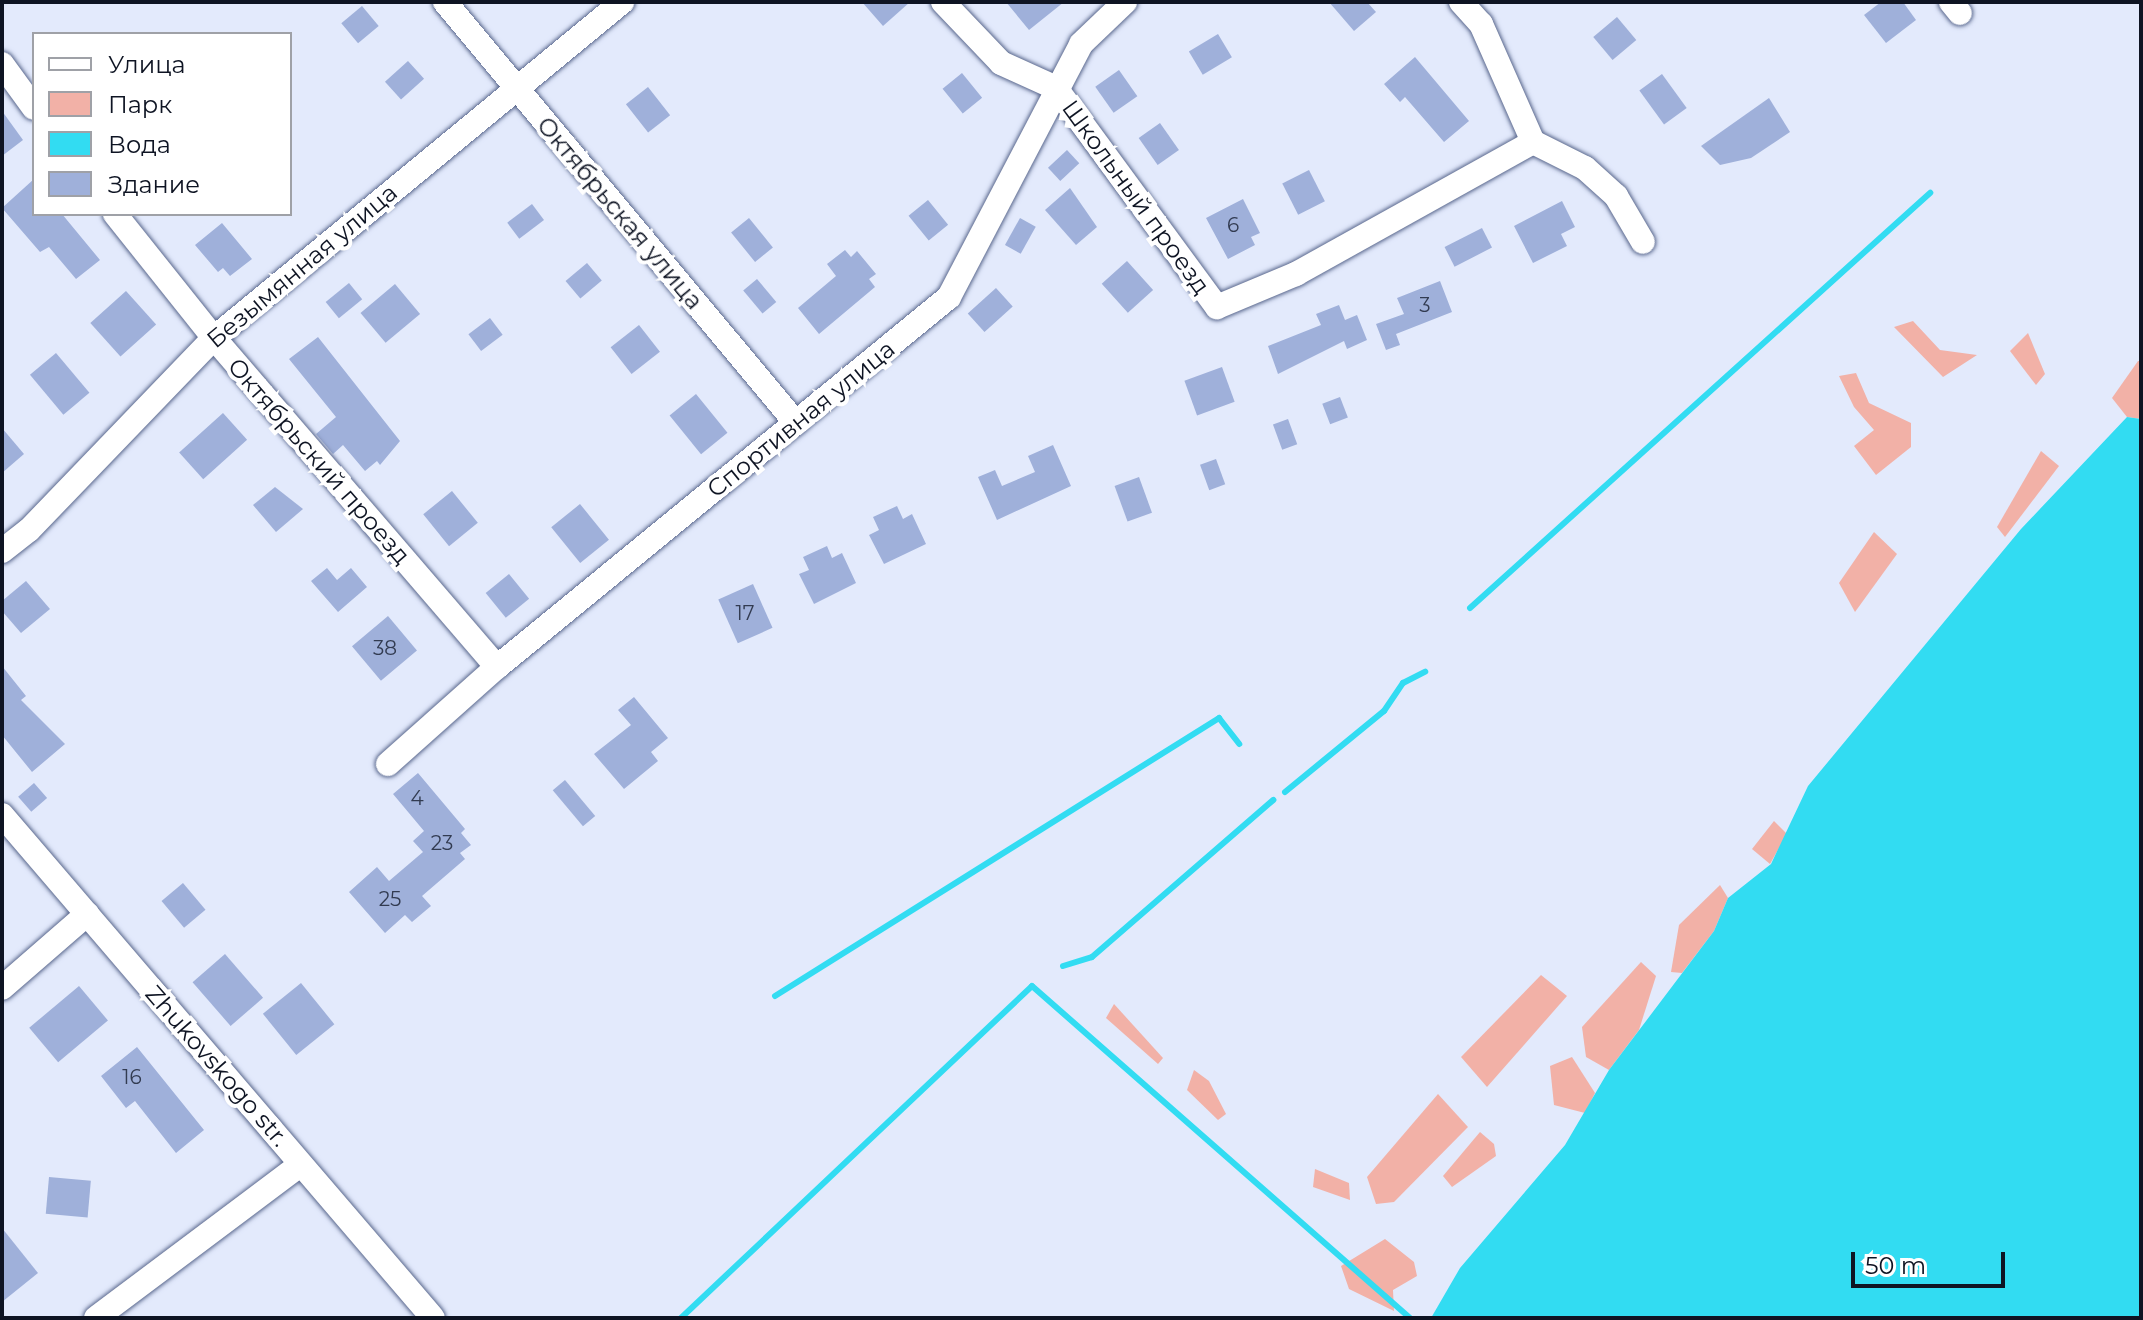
<!DOCTYPE html>
<html>
<head>
<meta charset="utf-8">
<style>
	body { margin:0 }
	#map { position:relative; width:2143px; height:1320px; overflow:hidden; background:#e3eafc; font-family:Montserrat,sans-serif }
	div>[style] { position:absolute }
	[style*='--x'] { left:calc(var(--x)*1px); top:calc(var(--y)*1px); width:calc(var(--w)*1px); rotate:calc(var(--a)*1deg) }
	.green>* { inset:0; background:#f2b1a7 }
	.water>* { inset:0; background:#32dcf2 }
	.stream>* { height:6px; margin:-3px; padding:0 3px; transform-origin:3px; border-radius:3px; background:#32dcf2 }
	.building>* { inset:0; background:#9fb0da; transform-origin:0 0 }
	.roads { filter:drop-shadow(0 0 2px #59678d) drop-shadow(0 0 2px #59678d) }
	.minor>* { height:24px; margin:-12px; padding:0 12px; transform-origin:12px; border-radius:12px; background:#fff }
	span { translate:-50% -50%; white-space:nowrap; text-align:center; line-height:1.15; -webkit-text-stroke:8px #fff; paint-order:stroke }
	.number-label { font-size:20px; color:#323b51 }
	.number-label span { -webkit-text-stroke-width:0 }
	.street-label { font-size:24px; color:#0e1423 }
	.frame { position:absolute; inset:0; border:4px solid #0e1423; pointer-events:none }
	.legend { position:absolute; left:32px; top:32px; width:260px; height:184px; box-sizing:border-box; background:#fff; border:2px solid #9fa1a7; margin:0; padding:10px 14px; list-style:none; font-size:24px; color:#0e1423 }
	.legend li { display:flex; align-items:center; gap:16px; height:40px }
	.legend b { width:40px; border:2px solid #9fa1a7 }
	.scale { position:absolute; left:1851px; top:1252px; width:154px; height:36px; box-sizing:border-box; border:4px solid #0e1423; border-top:0; padding-left:10px; font-size:24px; line-height:28px; white-space:nowrap; color:#0e1423; -webkit-text-stroke:6px #fff; paint-order:stroke }
</style>
</head>
<body>
<div id="map">
	<div class="green">
		<div style="clip-path:polygon(1913px 321px,1940px 350px,1977px 355px,1943px 377px,1894px 327px)"></div>
		<div style="clip-path:polygon(2028px 333px,2045px 374px,2036px 385px,2010px 351px)"></div>
		<div style="clip-path:polygon(2138px 361px,2141px 361px,2141px 419px,2127px 417px,2112px 398px)"></div>
		<div style="clip-path:polygon(1856px 373px,1869px 403px,1911px 423px,1911px 447px,1876px 475px,1854px 446px,1874px 430px,1854px 407px,1839px 376px)"></div>
		<div style="clip-path:polygon(2041px 451px,2059px 466px,2005px 537px,1997px 527px)"></div>
		<div style="clip-path:polygon(1874px 532px,1897px 554px,1855px 612px,1839px 583px)"></div>
		<div style="clip-path:polygon(1774px 821px,1787px 834px,1770px 864px,1752px 849px)"></div>
		<div style="clip-path:polygon(1720px 885px,1728px 898px,1714px 931px,1682px 973px,1671px 972px,1679px 925px)"></div>
		<div style="clip-path:polygon(1641px 962px,1656px 976px,1639px 1030px,1609px 1070px,1586px 1057px,1582px 1027px)"></div>
		<div style="clip-path:polygon(1541px 975px,1567px 996px,1487px 1087px,1461px 1057px)"></div>
		<div style="clip-path:polygon(1114px 1004px,1163px 1058px,1158px 1064px,1106px 1018px)"></div>
		<div style="clip-path:polygon(1572px 1057px,1595px 1093px,1585px 1113px,1554px 1105px,1550px 1066px)"></div>
		<div style="clip-path:polygon(1194px 1070px,1209px 1081px,1226px 1114px,1218px 1120px,1187px 1090px)"></div>
		<div style="clip-path:polygon(1438px 1094px,1468px 1127px,1394px 1202px,1376px 1204px,1367px 1177px)"></div>
		<div style="clip-path:polygon(1480px 1132px,1494px 1144px,1496px 1156px,1452px 1187px,1443px 1176px)"></div>
		<div style="clip-path:polygon(1315px 1169px,1349px 1183px,1350px 1200px,1313px 1187px)"></div>
		<div style="clip-path:polygon(1385px 1239px,1414px 1262px,1417px 1276px,1393px 1290px,1394px 1311px,1349px 1289px,1341px 1266px)"></div>
	</div>
	<div class="water">
		<div style="clip-path:polygon(2127px 417px,2141px 419px,2141px 1318px,1431px 1318px,1460px 1268px,1565px 1145px,1609px 1070px,1714px 931px,1728px 898px,1771px 864px,1808px 786px,2021px 529px)"></div>
	</div>
	<div class="stream">
		<div style="--x:1470;--y:608;--w:620;--a:-42.06"></div>
		<div style="--x:1285;--y:792;--w:128;--a:-39.3"></div>
		<div style="--x:1384;--y:711;--w:34;--a:-56"></div>
		<div style="--x:1403;--y:683;--w:25;--a:-27"></div>
		<div style="--x:1063;--y:966;--w:30;--a:-17"></div>
		<div style="--x:1092;--y:957;--w:240;--a:-40.9"></div>
		<div style="--x:775;--y:996;--w:524;--a:-32.05"></div>
		<div style="--x:1219;--y:718;--w:33;--a:52"></div>
		<div style="--x:681;--y:1318;--w:483;--a:-43.4"></div>
		<div style="--x:1032;--y:986;--w:503;--a:41.29"></div>
	</div>
	<div class="building">
		<div style="clip-path:polygon(862px 2px,910px 2px,883px 26px)"></div>
		<div style="clip-path:polygon(1006px 2px,1064px 2px,1029px 30px)"></div>
		<div style="clip-path:polygon(1329px 2px,1367px 2px,1376px 12px,1354px 31px)"></div>
		<div style="clip-path:polygon(1881px 2px,1903px 2px,1916px 20px,1886px 43px,1864px 15px)"></div>
		<div style="left:362px;top:6px;width:26px;height:27px;rotate:50deg"></div>
		<div style="left:1617px;top:17px;width:30px;height:31px;rotate:50deg"></div>
		<div style="left:1218px;top:34px;width:27px;height:34px;rotate:59deg"></div>
		<div style="clip-path:polygon(1415px 57px,1469px 121px,1444px 142px,1405px 97px,1400px 102px,1384px 84px)"></div>
		<div style="left:408px;top:61px;width:24px;height:31px;rotate:48deg"></div>
		<div style="left:1119px;top:70px;width:32px;height:29px;rotate:55deg"></div>
		<div style="left:962px;top:73px;width:32px;height:25px;rotate:51deg"></div>
		<div style="left:1662px;top:74px;width:42px;height:28px;rotate:54deg"></div>
		<div style="left:648px;top:87px;width:36px;height:28px;rotate:52deg"></div>
		<div style="clip-path:polygon(1769px 98px,1790px 132px,1751px 158px,1720px 165px,1701px 146px)"></div>
		<div style="clip-path:polygon(2px 111px,23px 140px,2px 156px)"></div>
		<div style="left:1160px;top:123px;width:33px;height:26px;rotate:55deg"></div>
		<div style="left:1067px;top:150px;width:18px;height:26px;rotate:47deg"></div>
		<div style="left:1309px;top:170px;width:35px;height:30px;rotate:63deg"></div>
		<div style="clip-path:polygon(34px 179px,34px 214px,62px 214px,100px 260px,76px 279px,49px 247px,40px 252px,2px 208px)"></div>
		<div style="clip-path:polygon(1070px 188px,1097px 227px,1076px 245px,1045px 210px)"></div>
		<div style="clip-path:polygon(1243px 199px,1260px 233px,1251px 237px,1255px 245px,1228px 259px,1206px 218px)"></div>
		<div style="left:928px;top:200px;width:32px;height:25px;rotate:51deg"></div>
		<div style="clip-path:polygon(1562px 201px,1575px 227px,1561px 234px,1567px 246px,1533px 263px,1514px 226px)"></div>
		<div style="left:532px;top:204px;width:20px;height:31px;rotate:53deg"></div>
		<div style="left:749px;top:218px;width:38px;height:23px;rotate:51deg"></div>
		<div style="left:1020px;top:218px;width:18px;height:31px;rotate:29deg"></div>
		<div style="clip-path:polygon(222px 223px,252px 259px,230px 276px,223px 268px,218px 272px,195px 245px)"></div>
		<div style="left:1482px;top:228px;width:22px;height:42px;rotate:63deg"></div>
		<div style="clip-path:polygon(845px 250px,851px 257px,857px 251px,876px 274px,869px 279px,875px 287px,819px 334px,798px 308px,836px 276px,827px 264px)"></div>
		<div style="left:1127px;top:261px;width:39px;height:34px;rotate:48deg"></div>
		<div style="left:587px;top:263px;width:23px;height:28px;rotate:50deg"></div>
		<div style="left:757px;top:279px;width:30px;height:18px;rotate:50deg"></div>
		<div style="clip-path:polygon(1440px 281px,1452px 312px,1396px 334px,1400px 345px,1386px 350px,1376px 324px,1404px 314px,1397px 298px)"></div>
		<div style="left:349px;top:283px;width:21px;height:30px;rotate:51deg"></div>
		<div style="left:395px;top:284px;width:39px;height:45px;rotate:50deg"></div>
		<div style="left:996px;top:288px;width:25px;height:38px;rotate:48deg"></div>
		<div style="left:126px;top:291px;width:45px;height:48px;rotate:48deg"></div>
		<div style="clip-path:polygon(1339px 305px,1345px 320px,1357px 315px,1367px 340px,1347px 349px,1344px 341px,1278px 374px,1268px 346px,1321px 325px,1316px 314px)"></div>
		<div style="left:490px;top:318px;width:21px;height:27px;rotate:53deg"></div>
		<div style="left:639px;top:325px;width:34px;height:36px;rotate:52deg"></div>
		<div style="clip-path:polygon(318px 337px,400px 441px,380px 465px,377px 461px,365px 471px,343px 445px,333px 454px,316px 434px,336px 417px,289px 359px)"></div>
		<div style="left:56px;top:353px;width:52px;height:34px;rotate:50deg"></div>
		<div style="left:1222px;top:367px;width:37px;height:40px;rotate:70deg"></div>
		<div style="left:696px;top:394px;width:50px;height:34px;rotate:51deg"></div>
		<div style="left:1340px;top:397px;width:22px;height:19px;rotate:69deg"></div>
		<div style="left:223px;top:413px;width:36px;height:59px;rotate:48deg"></div>
		<div style="left:1288px;top:419px;width:27px;height:16px;rotate:70deg"></div>
		<div style="clip-path:polygon(2px 428px,24px 454px,2px 473px)"></div>
		<div style="clip-path:polygon(1053px 445px,1071px 486px,997px 520px,978px 477px,995px 470px,1002px 486px,1035px 472px,1028px 456px)"></div>
		<div style="left:1216px;top:459px;width:27px;height:17px;rotate:70deg"></div>
		<div style="left:1139px;top:477px;width:38px;height:26px;rotate:70deg"></div>
		<div style="clip-path:polygon(275px 487px,303px 509px,276px 532px,253px 505px)"></div>
		<div style="left:452px;top:491px;width:41px;height:37px;rotate:51deg"></div>
		<div style="left:580px;top:504px;width:46px;height:37px;rotate:51deg"></div>
		<div style="clip-path:polygon(897px 506px,903px 519px,912px 514px,926px 544px,884px 564px,869px 535px,879px 530px,873px 517px)"></div>
		<div style="clip-path:polygon(827px 546px,832px 558px,842px 553px,856px 583px,814px 604px,799px 574px,809px 570px,803px 557px)"></div>
		<div style="clip-path:polygon(327px 568px,337px 580px,351px 568px,367px 587px,338px 612px,311px 581px)"></div>
		<div style="left:509px;top:574px;width:32px;height:30px;rotate:51deg"></div>
		<div style="clip-path:polygon(26px 581px,50px 609px,21px 633px,2px 611px,2px 601px)"></div>
		<div style="left:753px;top:584px;width:48px;height:38px;rotate:66deg"></div>
		<div style="left:388px;top:616px;width:45px;height:47px;rotate:50deg"></div>
		<div style="clip-path:polygon(2px 666px,26px 696px,21px 700px,65px 744px,32px 772px,2px 735px)"></div>
		<div style="clip-path:polygon(634px 697px,668px 738px,651px 752px,658px 761px,624px 789px,594px 754px,631px 725px,618px 710px)"></div>
		<div style="clip-path:polygon(418px 773px,465px 829px,461px 833px,471px 845px,460px 853px,465px 859px,422px 896px,431px 906px,412px 922px,405px 915px,385px 933px,349px 892px,377px 867px,389px 881px,423px 852px,413px 841px,424px 831px,393px 794px)"></div>
		<div style="left:565px;top:780px;width:47px;height:16px;rotate:50deg"></div>
		<div style="left:34px;top:783px;width:20px;height:21px;rotate:49deg"></div>
		<div style="left:183px;top:883px;width:35px;height:28px;rotate:50deg"></div>
		<div style="left:225px;top:954px;width:58px;height:43px;rotate:49deg"></div>
		<div style="left:301px;top:983px;width:53px;height:49px;rotate:51deg"></div>
		<div style="left:79px;top:986px;width:45px;height:65px;rotate:50deg"></div>
		<div style="clip-path:polygon(137px 1047px,204px 1130px,176px 1153px,135px 1101px,126px 1108px,101px 1076px)"></div>
		<div style="left:49px;top:1177px;width:42px;height:37px;rotate:5deg"></div>
		<div style="clip-path:polygon(2px 1228px,38px 1273px,2px 1302px)"></div>
	</div>
	<div class="roads">
		<div class="minor">
			<div style="--x:445;--y:2;--w:548;--a:50.18"></div>
			<div style="--x:943;--y:2;--w:84;--a:46.4"></div>
			<div style="--x:1001;--y:63;--w:60;--a:24.4"></div>
			<div style="--x:1056;--y:88;--w:272;--a:53.7"></div>
			<div style="--x:1217;--y:307;--w:86;--a:-22.7"></div>
			<div style="--x:1296;--y:274;--w:271;--a:-29.1"></div>
			<div style="--x:1461;--y:2;--w:30;--a:48"></div>
			<div style="--x:1481;--y:24;--w:129;--a:66.2"></div>
			<div style="--x:1533;--y:142;--w:58;--a:26.6"></div>
			<div style="--x:1585;--y:168;--w:42;--a:42.1"></div>
			<div style="--x:1616;--y:196;--w:53;--a:59.6"></div>
			<div style="--x:1951;--y:2;--w:14;--a:51"></div>
			<div style="--x:2;--y:64;--w:54;--a:54"></div>
			<div style="--x:115;--y:214;--w:159;--a:51.4"></div>
			<div style="--x:214;--y:338;--w:434;--a:49.3"></div>
			<div style="--x:2;--y:551;--w:34;--a:-38"></div>
			<div style="--x:29;--y:530;--w:267;--a:-46.1"></div>
			<div style="--x:214;--y:338;--w:529;--a:-39.47"></div>
			<div style="--x:388;--y:764;--w:146;--a:-41.7"></div>
			<div style="--x:497;--y:667;--w:584;--a:-39.3"></div>
			<div style="--x:949;--y:297;--w:285;--a:-62.4"></div>
			<div style="--x:1081;--y:44;--w:61;--a:-43.7"></div>
			<div style="--x:2;--y:815;--w:662;--a:49.41"></div>
			<div style="--x:2;--y:988;--w:113;--a:-41"></div>
			<div style="--x:96;--y:1318;--w:256;--a:-36.9"></div>
		</div>
	</div>
	<div class="number-label">
		<span style="left:1233px;top:225px">6</span>
		<span style="left:1425px;top:305px">3</span>
		<span style="left:745px;top:613px">17</span>
		<span style="left:385px;top:648px">38</span>
		<span style="left:417px;top:798px">4</span>
		<span style="left:442px;top:843px">23</span>
		<span style="left:390px;top:899px">25</span>
		<span style="left:132px;top:1077px">16</span>
	</div>
	<div class="street-label">
		<span style="left:1136px;top:197px;rotate:54deg">Школьный проезд</span>
		<span style="left:620px;top:213px;rotate:50deg">Октябрьская улица</span>
		<span style="left:302px;top:266px;rotate:-40deg">Безымянная улица</span>
		<span style="left:801px;top:419px;rotate:-39deg">Спортивная улица</span>
		<span style="left:319px;top:461px;rotate:49deg">Октябрьский проезд</span>
		<span style="left:217px;top:1066px;rotate:49deg">Zhukovskogo str.</span>
	</div>
	<div class="frame"></div>
	<ul class="legend">
	<li><b style="height:10px;background:#fff"></b>Улица</li>
	<li><b style="height:22px;background:#f2b1a7"></b>Парк</li>
	<li><b style="height:22px;background:#32dcf2"></b>Вода</li>
	<li><b style="height:22px;background:#9fb0da"></b>Здание</li>
	</ul>
	<div class="scale">50 m</div>
</div>
</body>
</html>
